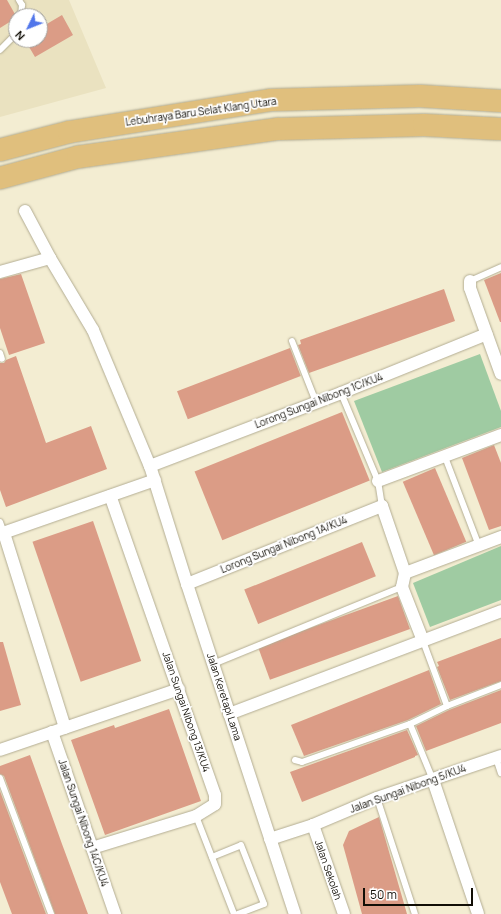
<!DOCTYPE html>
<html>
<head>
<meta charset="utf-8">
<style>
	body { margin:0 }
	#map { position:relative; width:501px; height:914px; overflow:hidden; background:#f3edd2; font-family:Manrope,sans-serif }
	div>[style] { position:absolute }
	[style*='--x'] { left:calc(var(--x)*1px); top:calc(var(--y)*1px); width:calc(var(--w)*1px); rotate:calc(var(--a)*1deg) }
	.built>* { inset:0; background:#eae2c0 }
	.green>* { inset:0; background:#9fcba2 }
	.building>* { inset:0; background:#db9c86; transform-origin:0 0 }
	.roads { filter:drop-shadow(0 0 1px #b3ad93) drop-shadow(0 0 1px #b3ad93) }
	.lane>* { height:6px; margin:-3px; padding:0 3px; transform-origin:3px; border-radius:3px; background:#fff }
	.street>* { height:12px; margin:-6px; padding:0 6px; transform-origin:6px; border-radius:6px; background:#fff }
	.highway>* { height:22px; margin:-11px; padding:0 11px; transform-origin:11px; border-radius:11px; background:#e0bf7d }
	span { translate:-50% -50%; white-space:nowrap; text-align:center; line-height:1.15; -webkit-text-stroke:3.5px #fff; paint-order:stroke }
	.street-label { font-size:10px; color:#110e06 }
	.north { position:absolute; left:8px; top:8px; width:40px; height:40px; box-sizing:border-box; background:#fff; border:1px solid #a09f9b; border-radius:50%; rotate:227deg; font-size:11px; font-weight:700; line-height:16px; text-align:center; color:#110e06 }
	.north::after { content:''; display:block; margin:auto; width:14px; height:18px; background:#5176ea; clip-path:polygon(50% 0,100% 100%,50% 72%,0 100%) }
	.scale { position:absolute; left:363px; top:888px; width:110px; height:18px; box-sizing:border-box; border:2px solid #110e06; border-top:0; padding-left:5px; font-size:12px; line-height:14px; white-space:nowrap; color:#110e06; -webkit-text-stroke:3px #fff; paint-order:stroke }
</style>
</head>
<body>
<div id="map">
	<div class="built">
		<div style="clip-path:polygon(evenodd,0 0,69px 0,106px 88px,0 117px,0 0,16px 16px,40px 16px,40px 40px,16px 40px,16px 16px)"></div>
	</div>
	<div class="green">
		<div style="clip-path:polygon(480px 354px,501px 411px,501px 427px,382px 472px,354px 401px)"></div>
		<div style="clip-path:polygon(501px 546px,501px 600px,430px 627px,413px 583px)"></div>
	</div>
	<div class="building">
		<div style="clip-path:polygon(0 0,7px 0,16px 16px,16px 18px,0 28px)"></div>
		<div style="clip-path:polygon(62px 15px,73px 35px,35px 57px,25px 40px,40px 40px,40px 28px)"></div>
		<div style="clip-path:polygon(501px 273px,501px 322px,500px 322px,484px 280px)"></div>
		<div style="clip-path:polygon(21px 274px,45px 343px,9px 355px,0 328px,0 279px)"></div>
		<div style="clip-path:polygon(444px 289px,455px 321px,309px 373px,298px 345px,301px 344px,300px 340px)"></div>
		<div style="left:290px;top:348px;width:30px;height:121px;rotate:69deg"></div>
		<div style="clip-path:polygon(16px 356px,46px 443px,91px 426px,107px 469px,6px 507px,0 490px,0 363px,4px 363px,6px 360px)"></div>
		<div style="left:342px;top:412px;width:74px;height:159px;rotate:68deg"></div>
		<div style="clip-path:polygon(494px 445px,501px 463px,501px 526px,489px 530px,462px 458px)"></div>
		<div style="left:435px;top:468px;width:80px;height:35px;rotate:67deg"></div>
		<div style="left:93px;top:521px;width:148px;height:64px;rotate:71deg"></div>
		<div style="left:362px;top:542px;width:37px;height:127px;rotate:68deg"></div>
		<div style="left:398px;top:596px;width:35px;height:149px;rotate:70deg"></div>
		<div style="clip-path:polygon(501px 638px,501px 681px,450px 700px,437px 667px,439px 666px,437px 662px)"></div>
		<div style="clip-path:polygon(0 642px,3px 642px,21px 705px,0 711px)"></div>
		<div style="clip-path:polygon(429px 670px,441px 704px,408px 720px,304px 756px,291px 725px)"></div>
		<div style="clip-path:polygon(501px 690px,501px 723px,426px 751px,416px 726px,449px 710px)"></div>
		<div style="clip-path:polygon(169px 709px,201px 801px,105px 835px,71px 740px,114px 725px,115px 728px)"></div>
		<div style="clip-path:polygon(407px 730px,418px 755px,415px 756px,415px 757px,302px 802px,290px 772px)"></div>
		<div style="clip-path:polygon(30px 755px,62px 844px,88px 914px,55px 914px,4px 776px,0 774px,0 766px)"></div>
		<div style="clip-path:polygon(0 791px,46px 914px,12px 914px,0 882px)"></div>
		<div style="clip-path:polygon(379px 817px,407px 914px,362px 914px,343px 845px,349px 831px)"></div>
	</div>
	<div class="roads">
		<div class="lane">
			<div style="--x:19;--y:0;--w:6;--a:59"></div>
			<div style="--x:22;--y:5;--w:11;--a:95"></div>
			<div style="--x:0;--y:50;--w:23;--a:-45"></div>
			<div style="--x:470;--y:281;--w:34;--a:-24"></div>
			<div style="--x:292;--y:341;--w:66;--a:68.5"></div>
			<div style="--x:0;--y:353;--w:6;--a:72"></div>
			<div style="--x:341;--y:393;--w:95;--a:67.2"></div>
			<div style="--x:378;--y:481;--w:25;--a:81"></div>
			<div style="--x:445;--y:457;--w:95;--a:69.1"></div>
			<div style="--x:0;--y:522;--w:12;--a:70"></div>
			<div style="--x:423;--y:641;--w:69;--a:69.7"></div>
			<div style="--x:213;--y:664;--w:204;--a:-22.2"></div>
			<div style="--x:410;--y:724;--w:61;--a:67.7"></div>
			<div style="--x:496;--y:758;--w:16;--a:72"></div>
			<div style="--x:295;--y:760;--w:7;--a:16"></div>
			<div style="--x:302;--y:762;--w:114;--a:-19.4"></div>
			<div style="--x:410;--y:724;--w:41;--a:-25.9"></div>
			<div style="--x:447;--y:706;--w:58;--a:-21.3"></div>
			<div style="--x:0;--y:778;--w:145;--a:69.4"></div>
			<div style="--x:377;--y:798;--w:122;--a:71.9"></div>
			<div style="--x:196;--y:816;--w:105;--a:68.8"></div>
			<div style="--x:212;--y:857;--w:31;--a:-22"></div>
			<div style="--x:241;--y:845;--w:63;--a:68.7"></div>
			<div style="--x:264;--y:904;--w:28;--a:159"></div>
		</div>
		<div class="street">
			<div style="--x:25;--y:211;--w:53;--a:62"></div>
			<div style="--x:50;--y:258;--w:84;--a:59.2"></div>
			<div style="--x:93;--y:330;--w:147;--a:67.3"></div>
			<div style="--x:150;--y:466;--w:124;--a:72.6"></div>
			<div style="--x:187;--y:584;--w:347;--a:71.9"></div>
			<div style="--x:0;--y:272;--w:52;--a:-15.6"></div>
			<div style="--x:470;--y:281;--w:7;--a:90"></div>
			<div style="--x:470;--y:288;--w:91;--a:70.2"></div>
			<div style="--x:150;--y:466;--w:204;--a:-20.9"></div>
			<div style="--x:341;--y:393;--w:157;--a:-22"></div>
			<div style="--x:378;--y:481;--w:131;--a:-20.5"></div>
			<div style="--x:4;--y:533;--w:204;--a:72.6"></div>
			<div style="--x:0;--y:534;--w:164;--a:-19.2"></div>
			<div style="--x:405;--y:573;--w:103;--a:-20.6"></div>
			<div style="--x:187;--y:584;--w:210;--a:-21.8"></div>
			<div style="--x:382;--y:506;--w:71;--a:71.1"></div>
			<div style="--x:405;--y:573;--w:14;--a:102"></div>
			<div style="--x:402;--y:587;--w:58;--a:68.7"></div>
			<div style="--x:229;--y:714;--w:291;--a:-20.7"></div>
			<div style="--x:52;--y:732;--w:193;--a:70.9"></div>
			<div style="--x:0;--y:750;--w:189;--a:-18.8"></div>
			<div style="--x:433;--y:780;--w:141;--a:71.4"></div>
			<div style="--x:313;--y:825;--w:94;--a:70.8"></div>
			<div style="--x:270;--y:839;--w:45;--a:-18"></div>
			<div style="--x:313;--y:825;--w:69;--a:-22.9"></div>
			<div style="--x:377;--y:798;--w:131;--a:-18.7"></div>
			<div style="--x:92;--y:848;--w:109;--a:-17.1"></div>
			<div style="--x:196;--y:816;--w:22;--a:-32"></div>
			<div style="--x:215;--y:804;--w:9;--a:-90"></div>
			<div style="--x:215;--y:795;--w:317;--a:-109.3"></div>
		</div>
		<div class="highway">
			<div style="--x:0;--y:150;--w:71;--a:-14.6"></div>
			<div style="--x:69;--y:132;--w:205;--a:-9"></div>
			<div style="--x:271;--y:100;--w:149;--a:-1.5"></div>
			<div style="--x:420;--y:96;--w:81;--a:3.5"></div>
			<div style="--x:0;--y:178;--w:81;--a:-15.1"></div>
			<div style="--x:78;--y:157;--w:202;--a:-8"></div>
			<div style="--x:278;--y:129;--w:146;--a:-1.6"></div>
			<div style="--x:424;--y:125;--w:77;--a:3"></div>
		</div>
	</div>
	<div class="street-label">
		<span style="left:201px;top:112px;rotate:-8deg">Lebuhraya Baru Selat Klang Utara</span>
		<span style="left:319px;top:401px;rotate:-21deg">Lorong Sungai Nibong 1C/KU4</span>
		<span style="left:284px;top:545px;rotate:-22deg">Lorong Sungai Nibong 1A/KU4</span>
		<span style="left:224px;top:697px;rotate:72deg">Jalan Keretapi Lama</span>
		<span style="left:186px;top:712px;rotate:71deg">Jalan Sungai Nibong 13/KU4</span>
		<span style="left:408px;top:789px;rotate:-20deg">Jalan Sungai Nibong 5/KU4</span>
		<span style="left:83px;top:823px;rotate:71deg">Jalan Sungai Nibong 14C/KU4</span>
		<span style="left:328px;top:870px;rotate:71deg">Jalan Sekolah</span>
	</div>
	<div class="north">N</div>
	<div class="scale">50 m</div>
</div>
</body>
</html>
